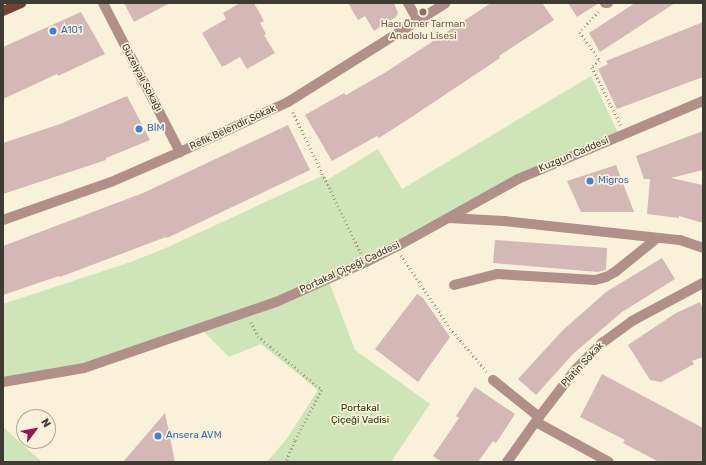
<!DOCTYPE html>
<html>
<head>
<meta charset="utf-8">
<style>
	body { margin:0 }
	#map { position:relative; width:706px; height:465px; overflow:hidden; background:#f9f1d9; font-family:Rubik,sans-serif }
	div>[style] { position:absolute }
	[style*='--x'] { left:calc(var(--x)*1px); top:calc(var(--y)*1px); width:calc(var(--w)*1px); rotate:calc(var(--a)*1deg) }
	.green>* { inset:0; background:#cde5b9 }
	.building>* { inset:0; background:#d4b8b5 }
	.path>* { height:2.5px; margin-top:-1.25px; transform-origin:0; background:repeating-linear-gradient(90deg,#a19b8a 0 1px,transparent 0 4px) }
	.minor>* { height:10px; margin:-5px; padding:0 5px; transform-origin:5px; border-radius:5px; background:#b19089 }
	.major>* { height:10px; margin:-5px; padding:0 5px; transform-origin:5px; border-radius:5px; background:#774036 }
	.dots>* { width:11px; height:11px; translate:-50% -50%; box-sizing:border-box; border:2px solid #f9f1d9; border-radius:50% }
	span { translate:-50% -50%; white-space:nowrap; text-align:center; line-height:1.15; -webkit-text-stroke:3.5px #f9f1d9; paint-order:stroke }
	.education-label { font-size:10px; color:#785e54 }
	.shop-label { font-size:10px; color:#366cbe }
	.left { translate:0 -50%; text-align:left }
	.street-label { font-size:10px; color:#3e3b32 }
	.park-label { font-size:10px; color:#293e12 }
	.frame { position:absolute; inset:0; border:4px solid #3e3b32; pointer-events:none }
	.north { position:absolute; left:16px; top:409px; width:40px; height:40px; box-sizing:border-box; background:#f9f1d9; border:1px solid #aea896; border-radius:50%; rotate:58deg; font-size:11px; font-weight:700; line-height:16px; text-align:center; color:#3e3b32 }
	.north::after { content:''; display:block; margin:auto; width:14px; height:18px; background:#a11057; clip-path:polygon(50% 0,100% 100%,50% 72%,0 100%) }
</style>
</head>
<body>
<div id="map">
	<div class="green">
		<div style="clip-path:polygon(591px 76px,619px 135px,518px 179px,328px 279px,355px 350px,430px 404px,391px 462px,267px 462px,288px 437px,318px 390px,261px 344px,229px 357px,201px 329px,84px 368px,3px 382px,3px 304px,131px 262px,168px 247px,324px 175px,327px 180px,378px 149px,402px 189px)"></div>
		<div style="clip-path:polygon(3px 427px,42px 462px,3px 462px)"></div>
	</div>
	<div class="building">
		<div style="clip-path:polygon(124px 3px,170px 3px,134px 22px)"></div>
		<div style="clip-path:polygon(240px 3px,254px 3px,264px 21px,260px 23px,266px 34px,264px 35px,275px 53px,247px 69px,240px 57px,222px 67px,202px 33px,226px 19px,223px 13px)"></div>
		<div style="clip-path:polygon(348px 3px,394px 3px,398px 13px,396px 17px,374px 31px,365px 16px,358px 20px)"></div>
		<div style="clip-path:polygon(491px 3px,542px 3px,554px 20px,499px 56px,500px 58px,413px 116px,379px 138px,377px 136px,332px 161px,305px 115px,344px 93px,346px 95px,386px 72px)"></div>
		<div style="clip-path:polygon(568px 3px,599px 3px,577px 17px)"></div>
		<div style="clip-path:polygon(635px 3px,675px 3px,600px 52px,589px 33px)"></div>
		<div style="clip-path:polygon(81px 12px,105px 54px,58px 76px,57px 74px,3px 99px,3px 47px)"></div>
		<div style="clip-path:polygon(703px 22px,703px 77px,617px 109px,598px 69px,608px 64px,606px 61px)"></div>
		<div style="clip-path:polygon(127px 96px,150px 140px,106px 158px,106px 160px,3px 194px,3px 143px,60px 124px)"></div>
		<div style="clip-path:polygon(288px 125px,310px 170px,167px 238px,166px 237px,60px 277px,59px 276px,3px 295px,3px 246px,143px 193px)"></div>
		<div style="clip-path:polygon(703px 131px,703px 170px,671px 178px,703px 185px,703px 223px,679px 216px,679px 218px,647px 214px,650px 179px,644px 179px,636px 156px)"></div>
		<div style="clip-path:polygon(616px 165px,634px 212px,581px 212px,567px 181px)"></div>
		<div style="clip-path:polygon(495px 240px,607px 248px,606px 270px,598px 272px,493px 263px)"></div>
		<div style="clip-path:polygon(662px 258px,675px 279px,622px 312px,573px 354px,536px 395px,518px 379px,563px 330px,606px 292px)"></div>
		<div style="clip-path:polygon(417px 294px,423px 298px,450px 337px,418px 382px,375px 349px)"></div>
		<div style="clip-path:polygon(700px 302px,703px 309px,703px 357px,692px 361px,694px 364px,661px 382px,650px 380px,628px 345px,676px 313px)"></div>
		<div style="clip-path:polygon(602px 374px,703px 428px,703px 462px,659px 462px,623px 443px,625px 440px,580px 417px)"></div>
		<div style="clip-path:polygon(475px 387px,515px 414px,496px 443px,493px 441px,478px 462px,442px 462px,433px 456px,459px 418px,456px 416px)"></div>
		<div style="clip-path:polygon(165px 413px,175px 462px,123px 462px)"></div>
	</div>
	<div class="path">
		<div style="--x:599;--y:12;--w:28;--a:134"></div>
		<div style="--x:580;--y:32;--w:35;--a:55"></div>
		<div style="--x:600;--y:61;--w:10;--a:143"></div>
		<div style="--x:592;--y:67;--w:65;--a:63.4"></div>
		<div style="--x:293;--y:112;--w:157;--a:64.3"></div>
		<div style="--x:401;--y:255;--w:88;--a:56.1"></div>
		<div style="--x:450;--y:328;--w:57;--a:49.9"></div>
		<div style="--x:251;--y:322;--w:16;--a:63"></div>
		<div style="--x:258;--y:336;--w:84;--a:40.2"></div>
		<div style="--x:322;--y:390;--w:58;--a:117.9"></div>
		<div style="--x:295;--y:441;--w:23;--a:113"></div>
	</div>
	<div class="minor">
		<div style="--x:103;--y:3;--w:168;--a:62.7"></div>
		<div style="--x:408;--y:3;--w:21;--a:61"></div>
		<div style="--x:605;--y:3;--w:3;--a:0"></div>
		<div style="--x:449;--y:218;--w:55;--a:3.1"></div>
		<div style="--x:504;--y:221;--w:177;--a:6.2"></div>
		<div style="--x:680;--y:240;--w:24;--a:19"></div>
		<div style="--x:3;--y:220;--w:114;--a:-19.4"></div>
		<div style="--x:111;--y:182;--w:75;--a:-23.5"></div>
		<div style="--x:180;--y:152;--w:119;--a:-24.8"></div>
		<div style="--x:288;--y:102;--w:186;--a:-32.1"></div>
		<div style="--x:454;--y:285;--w:44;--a:-14.3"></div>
		<div style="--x:497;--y:274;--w:98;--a:3.5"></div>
		<div style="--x:595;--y:280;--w:11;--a:-15"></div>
		<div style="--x:606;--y:277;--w:10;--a:-29"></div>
		<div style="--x:615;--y:272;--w:54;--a:-39"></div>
		<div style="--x:493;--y:380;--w:59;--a:38.8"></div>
		<div style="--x:3;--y:382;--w:82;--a:-9.8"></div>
		<div style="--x:84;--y:368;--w:203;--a:-19"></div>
		<div style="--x:276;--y:302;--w:98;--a:-24"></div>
		<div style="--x:366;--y:262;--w:34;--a:-27"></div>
		<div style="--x:396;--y:247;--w:140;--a:-29.1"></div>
		<div style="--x:518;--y:179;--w:201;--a:-22.9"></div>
		<div style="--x:536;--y:422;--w:83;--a:28.7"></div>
		<div style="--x:507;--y:462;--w:55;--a:-54.6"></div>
		<div style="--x:539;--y:417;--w:61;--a:-52.4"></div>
		<div style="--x:576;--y:369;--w:37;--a:-45"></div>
		<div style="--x:602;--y:343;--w:37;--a:-36"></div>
		<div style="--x:632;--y:321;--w:81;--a:-28.2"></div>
	</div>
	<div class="major">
		<div style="--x:3;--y:11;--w:20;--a:-24"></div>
	</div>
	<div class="dots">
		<div style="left:423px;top:12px;background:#8d6e63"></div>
		<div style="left:53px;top:31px;background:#3f7fe0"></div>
		<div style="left:139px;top:129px;background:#3f7fe0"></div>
		<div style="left:590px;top:181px;background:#3f7fe0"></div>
		<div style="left:158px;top:436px;background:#3f7fe0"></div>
	</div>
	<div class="education-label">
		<span style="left:423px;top:30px">Hacı Ömer Tarman<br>Anadolu Lisesi</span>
	</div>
	<div class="shop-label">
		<span class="left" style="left:61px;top:31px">A101</span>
		<span class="left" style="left:147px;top:129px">BİM</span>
		<span class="left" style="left:598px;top:181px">Migros</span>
		<span class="left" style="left:166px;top:436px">Ansera AVM</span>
	</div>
	<div class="street-label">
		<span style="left:141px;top:78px;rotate:62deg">Güzelyalı Sokağı</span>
		<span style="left:233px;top:128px;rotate:-25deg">Refik Belendir Sokak</span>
		<span style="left:574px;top:155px;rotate:-23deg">Kuzgun Caddesi</span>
		<span style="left:350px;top:268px;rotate:-25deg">Portakal Çiçeği Caddesi</span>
		<span style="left:583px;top:365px;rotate:-47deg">Platin Sokak</span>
	</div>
	<div class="park-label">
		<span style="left:360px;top:414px">Portakal<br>Çiçeği Vadisi</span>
	</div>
	<div class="frame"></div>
	<div class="north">N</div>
</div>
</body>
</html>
